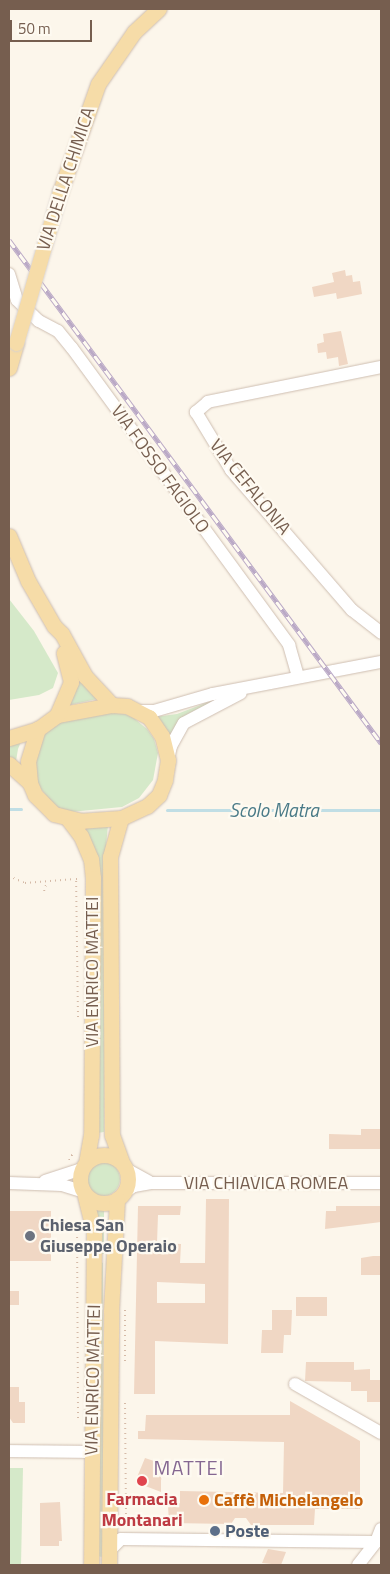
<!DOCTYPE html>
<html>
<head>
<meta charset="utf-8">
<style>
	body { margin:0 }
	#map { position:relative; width:390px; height:1574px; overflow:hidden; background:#fcf6eb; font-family:"Titillium Web",sans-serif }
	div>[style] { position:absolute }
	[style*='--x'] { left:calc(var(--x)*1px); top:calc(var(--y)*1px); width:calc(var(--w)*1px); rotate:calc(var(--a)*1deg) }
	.green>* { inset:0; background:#d5e9c9 }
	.round { border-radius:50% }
	.stream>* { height:3px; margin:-1.5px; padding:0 1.5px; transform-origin:1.5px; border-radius:1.5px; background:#c0dee5 }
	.building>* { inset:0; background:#f0d7c4; transform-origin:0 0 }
	.path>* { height:2px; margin-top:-1px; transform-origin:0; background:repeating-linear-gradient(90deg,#d5baa7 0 1px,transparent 0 5px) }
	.roads { filter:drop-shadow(0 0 1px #cebeb1) drop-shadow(0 0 1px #cebeb1) }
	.minor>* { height:12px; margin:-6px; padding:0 6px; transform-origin:6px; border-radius:6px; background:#fff }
	.major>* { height:15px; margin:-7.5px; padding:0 7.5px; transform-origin:7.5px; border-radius:7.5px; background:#f6dca8 }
	.major>.ring { margin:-7.5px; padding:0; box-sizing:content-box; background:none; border:15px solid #f6dca8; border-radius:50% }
	.rail>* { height:5px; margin-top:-2.5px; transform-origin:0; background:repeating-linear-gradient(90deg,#fefaf1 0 9px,#baa9c6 0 18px); box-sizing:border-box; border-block:1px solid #baa9c6 }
	.bridges { filter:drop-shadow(0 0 1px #d9d2ce) drop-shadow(0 0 1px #d9d2ce) }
	.major-bridge>* { height:15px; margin:-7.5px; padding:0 7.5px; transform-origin:7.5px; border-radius:7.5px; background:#f6dca8 }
	.dots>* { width:14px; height:14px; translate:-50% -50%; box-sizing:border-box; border:2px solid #fefaf1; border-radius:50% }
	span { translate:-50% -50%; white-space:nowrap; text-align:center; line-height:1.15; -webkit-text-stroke:4.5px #fefaf1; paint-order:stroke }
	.street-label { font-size:18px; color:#765e4f }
	.worship-label { font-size:18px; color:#5b616d; font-weight:700 }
	.left { translate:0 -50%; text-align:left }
	.health-label { font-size:18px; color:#be3a42; font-weight:700 }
	.food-label { font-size:18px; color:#c56008; font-weight:700 }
	.service-label { font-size:18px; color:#4e5e75; font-weight:700 }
	.water-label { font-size:19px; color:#497a87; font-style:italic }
	.quarter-label { font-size:20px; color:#856791; letter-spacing:1px }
	.frame { position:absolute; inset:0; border:10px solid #765e4f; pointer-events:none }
	.scale { position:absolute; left:10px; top:20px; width:82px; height:22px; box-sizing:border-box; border:2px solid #765e4f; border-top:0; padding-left:6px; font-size:15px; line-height:18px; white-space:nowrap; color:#765e4f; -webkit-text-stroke:4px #fefaf1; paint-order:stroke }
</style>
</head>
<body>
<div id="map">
	<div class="green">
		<div style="clip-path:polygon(9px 599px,34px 631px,58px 673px,53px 688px,39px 695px,9px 700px)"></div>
		<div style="clip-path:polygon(76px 669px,102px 698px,69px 705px)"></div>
		<div style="clip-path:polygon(224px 696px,184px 716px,169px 739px,154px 717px,177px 714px)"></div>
		<div style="clip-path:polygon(103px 711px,130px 715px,147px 729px,154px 739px,158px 753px,153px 780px,139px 798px,122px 807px,70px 812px,59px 808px,52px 803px,38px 785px,35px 766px,41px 737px,65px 719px)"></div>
		<div style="clip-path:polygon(22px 739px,18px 749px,16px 761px,9px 756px,9px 742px)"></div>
		<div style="clip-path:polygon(108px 825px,104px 867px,104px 1132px,97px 1133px,97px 873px,77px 827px)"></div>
		<div class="round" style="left:86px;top:1162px;width:34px;height:34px"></div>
		<div style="clip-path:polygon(93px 1206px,104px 1207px,104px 1254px,99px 1254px)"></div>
		<div style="clip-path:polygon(98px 1261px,103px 1263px,103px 1557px,96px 1556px)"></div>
		<div style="clip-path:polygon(9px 1468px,23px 1468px,21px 1565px,9px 1565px)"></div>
	</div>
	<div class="stream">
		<div style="--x:9;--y:809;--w:12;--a:0"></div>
		<div style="--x:167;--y:810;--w:214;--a:0"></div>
	</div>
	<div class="building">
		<div style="clip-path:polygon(345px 270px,346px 276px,352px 275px,353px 282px,360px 281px,362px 294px,337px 299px,336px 293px,314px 297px,312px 287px,334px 282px,332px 273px)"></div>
		<div style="clip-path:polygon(341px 331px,348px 364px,339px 366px,338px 357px,327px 359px,326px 352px,318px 353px,317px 344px,324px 342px,323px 334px)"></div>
		<div style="clip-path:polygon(361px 1129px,381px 1129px,381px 1149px,329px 1149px,329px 1134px,361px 1135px)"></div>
		<div style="clip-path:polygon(evenodd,206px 1199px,229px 1199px,228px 1344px,155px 1341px,155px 1394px,134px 1394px,138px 1206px,181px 1206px,180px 1215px,158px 1215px,157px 1243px,181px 1244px,180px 1263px,205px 1263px,206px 1199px,157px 1282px,205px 1284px,205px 1303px,157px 1303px,157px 1282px)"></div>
		<div style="clip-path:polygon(336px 1206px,381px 1206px,381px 1222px,325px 1229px,326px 1211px,336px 1211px)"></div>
		<div style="left:9px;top:1211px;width:42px;height:50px"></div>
		<div style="clip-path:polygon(373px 1256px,381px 1256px,381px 1275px,361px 1275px,361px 1258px)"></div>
		<div style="left:9px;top:1291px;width:10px;height:14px"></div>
		<div style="left:296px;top:1297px;width:31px;height:19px"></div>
		<div style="clip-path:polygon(272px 1310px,292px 1310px,291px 1335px,284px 1335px,283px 1353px,261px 1353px,262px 1330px,272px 1330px)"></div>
		<div style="clip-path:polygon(306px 1362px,354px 1362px,354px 1370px,370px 1369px,370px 1380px,381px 1380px,381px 1402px,367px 1402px,367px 1391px,351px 1391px,351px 1382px,305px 1381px)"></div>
		<div style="clip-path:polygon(9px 1387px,19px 1387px,19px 1402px,25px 1402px,25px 1423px,13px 1423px,9px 1417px)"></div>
		<div style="clip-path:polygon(290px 1401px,360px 1441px,360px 1509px,315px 1509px,314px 1525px,251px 1525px,246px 1518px,235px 1518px,231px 1524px,169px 1523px,168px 1506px,180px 1503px,180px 1491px,283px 1493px,284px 1442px,138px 1439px,138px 1431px,145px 1431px,146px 1415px,290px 1415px)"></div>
		<div style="clip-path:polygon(145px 1458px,169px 1466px,161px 1480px,161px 1492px,135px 1482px)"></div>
		<div style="clip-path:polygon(60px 1502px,62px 1541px,59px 1541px,59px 1546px,40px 1546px,40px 1503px)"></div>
		<div style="clip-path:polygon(268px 1549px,286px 1552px,281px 1565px,262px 1563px)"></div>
	</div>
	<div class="path">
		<div style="--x:9;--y:876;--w:17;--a:24"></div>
		<div style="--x:25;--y:883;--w:50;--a:-4.6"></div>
		<div style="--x:44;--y:891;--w:9;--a:-72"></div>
		<div style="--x:9;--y:893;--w:16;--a:90"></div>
		<div style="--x:78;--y:1017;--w:138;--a:-90.8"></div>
		<div style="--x:76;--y:879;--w:5;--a:0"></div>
		<div style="--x:69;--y:1160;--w:9;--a:-58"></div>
		<div style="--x:77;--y:1222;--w:197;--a:89.7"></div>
		<div style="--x:125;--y:1361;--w:55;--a:-90"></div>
		<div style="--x:125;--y:1403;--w:125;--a:89.5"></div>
	</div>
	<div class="roads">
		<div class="minor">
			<div style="--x:9;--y:274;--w:27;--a:73"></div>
			<div style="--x:17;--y:300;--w:30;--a:44"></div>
			<div style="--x:39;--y:321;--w:21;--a:28"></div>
			<div style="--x:58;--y:331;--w:22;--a:51"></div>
			<div style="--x:72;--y:348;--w:368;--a:53.8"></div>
			<div style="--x:289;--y:645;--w:32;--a:74"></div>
			<div style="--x:381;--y:367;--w:177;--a:168.6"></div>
			<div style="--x:208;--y:402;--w:16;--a:140"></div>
			<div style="--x:196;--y:412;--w:68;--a:58.9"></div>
			<div style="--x:231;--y:470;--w:185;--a:49.2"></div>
			<div style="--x:352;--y:610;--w:37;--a:38"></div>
			<div style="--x:138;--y:711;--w:16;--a:0"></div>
			<div style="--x:154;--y:711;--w:61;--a:-16.1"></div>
			<div style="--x:213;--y:694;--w:171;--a:-10.8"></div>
			<div style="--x:168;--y:760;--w:14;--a:-78"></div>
			<div style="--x:171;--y:746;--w:26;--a:-61"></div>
			<div style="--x:184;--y:723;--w:64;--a:-27.8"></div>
			<div style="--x:126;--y:1169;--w:26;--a:29"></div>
			<div style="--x:45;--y:1181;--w:38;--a:-18"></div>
			<div style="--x:9;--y:1183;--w:53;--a:2.2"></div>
			<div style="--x:62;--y:1185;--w:21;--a:17"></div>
			<div style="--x:125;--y:1192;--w:11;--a:-34"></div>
			<div style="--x:134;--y:1186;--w:17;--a:-10"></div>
			<div style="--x:151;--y:1183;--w:230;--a:0"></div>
			<div style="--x:295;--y:1384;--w:99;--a:29.7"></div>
			<div style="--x:9;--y:1451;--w:83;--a:0.7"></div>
			<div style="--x:109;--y:1551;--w:17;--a:-45"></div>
			<div style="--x:121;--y:1539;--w:255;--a:0.7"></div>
			<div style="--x:358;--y:1565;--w:29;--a:-52"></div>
			<div style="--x:376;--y:1542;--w:14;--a:-69"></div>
		</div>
		<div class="major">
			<div style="--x:60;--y:192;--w:114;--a:-70.6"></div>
			<div style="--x:98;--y:84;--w:63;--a:-55.3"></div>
			<div style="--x:134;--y:32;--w:34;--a:-43"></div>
			<div style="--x:9;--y:368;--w:26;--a:-74"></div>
			<div style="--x:9;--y:536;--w:49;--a:67.1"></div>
			<div style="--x:28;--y:581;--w:52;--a:60"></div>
			<div style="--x:54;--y:626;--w:11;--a:45"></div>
			<div style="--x:62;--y:634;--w:48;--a:61.3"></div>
			<div style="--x:85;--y:676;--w:40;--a:47"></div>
			<div style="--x:112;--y:705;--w:15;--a:4"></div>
			<div style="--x:127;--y:706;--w:25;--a:27"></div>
			<div style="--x:149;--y:717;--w:23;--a:56"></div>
			<div style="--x:162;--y:736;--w:25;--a:76"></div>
			<div style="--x:168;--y:760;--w:20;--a:99"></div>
			<div style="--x:165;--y:780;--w:16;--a:112"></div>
			<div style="--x:159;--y:795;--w:16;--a:137"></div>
			<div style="--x:147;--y:806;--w:29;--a:155"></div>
			<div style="--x:121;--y:818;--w:39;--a:176"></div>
			<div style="--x:82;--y:821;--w:29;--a:-166"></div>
			<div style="--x:54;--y:814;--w:27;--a:-135"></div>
			<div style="--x:35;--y:795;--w:13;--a:-113"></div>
			<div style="--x:30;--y:783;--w:22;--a:-95"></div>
			<div style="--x:28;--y:761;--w:34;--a:-73"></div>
			<div style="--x:38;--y:729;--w:24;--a:-36"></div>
			<div style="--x:57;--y:715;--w:56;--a:-10.3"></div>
			<div style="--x:57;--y:715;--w:36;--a:-67"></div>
			<div style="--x:71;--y:682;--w:30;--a:-104"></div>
			<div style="--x:9;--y:738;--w:30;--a:-17"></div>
			<div style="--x:9;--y:764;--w:28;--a:42"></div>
			<div style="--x:121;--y:818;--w:41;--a:105.8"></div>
			<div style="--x:110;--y:857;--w:278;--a:89.6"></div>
			<div style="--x:112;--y:1135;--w:30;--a:70"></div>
			<div style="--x:68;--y:819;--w:21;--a:53"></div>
			<div style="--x:81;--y:836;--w:25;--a:67"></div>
			<div style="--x:91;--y:859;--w:19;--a:84"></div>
			<div style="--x:93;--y:878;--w:257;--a:90.4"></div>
			<div style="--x:91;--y:1135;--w:27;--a:100"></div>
			<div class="ring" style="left:80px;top:1155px;width:33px;height:33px"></div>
			<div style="--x:85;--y:1196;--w:38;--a:76"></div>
			<div style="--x:94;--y:1233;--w:332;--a:90.5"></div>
			<div style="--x:109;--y:1565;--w:254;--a:-89.5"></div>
			<div style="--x:111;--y:1311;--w:112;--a:-86.9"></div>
		</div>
	</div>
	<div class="rail">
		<div style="--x:9;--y:240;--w:626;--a:53.51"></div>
	</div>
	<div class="bridges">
		<div class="major-bridge">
			<div style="--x:16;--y:343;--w:157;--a:-73.8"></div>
		</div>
	</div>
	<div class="dots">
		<div style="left:30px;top:1236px;background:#6b7280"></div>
		<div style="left:142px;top:1481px;background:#e0444e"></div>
		<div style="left:204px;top:1500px;background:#e8710a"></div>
		<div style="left:215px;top:1531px;background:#5c6f8a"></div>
	</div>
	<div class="street-label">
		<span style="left:66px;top:179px;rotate:-72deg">VIA DELLA CHIMICA</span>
		<span style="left:160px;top:469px;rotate:54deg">VIA FOSSO FAGIOLO</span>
		<span style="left:250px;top:487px;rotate:51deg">VIA CEFALONIA</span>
		<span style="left:92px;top:972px;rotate:-90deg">VIA ENRICO MATTEI</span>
		<span style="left:266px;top:1183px">VIA CHIAVICA ROMEA</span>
		<span style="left:93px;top:1380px;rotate:-89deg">VIA ENRICO MATTEI</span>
	</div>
	<div class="worship-label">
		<span class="left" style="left:40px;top:1236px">Chiesa San<br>Giuseppe Operaio</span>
	</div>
	<div class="health-label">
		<span style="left:142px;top:1510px">Farmacia<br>Montanari</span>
	</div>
	<div class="food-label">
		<span class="left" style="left:214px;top:1500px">Caffè Michelangelo</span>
	</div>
	<div class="service-label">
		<span class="left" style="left:225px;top:1531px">Poste</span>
	</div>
	<div class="water-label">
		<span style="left:274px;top:810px">Scolo Matra</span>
	</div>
	<div class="quarter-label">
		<span style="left:189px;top:1467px">MATTEI</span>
	</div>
	<div class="frame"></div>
	<div class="scale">50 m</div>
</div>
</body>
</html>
